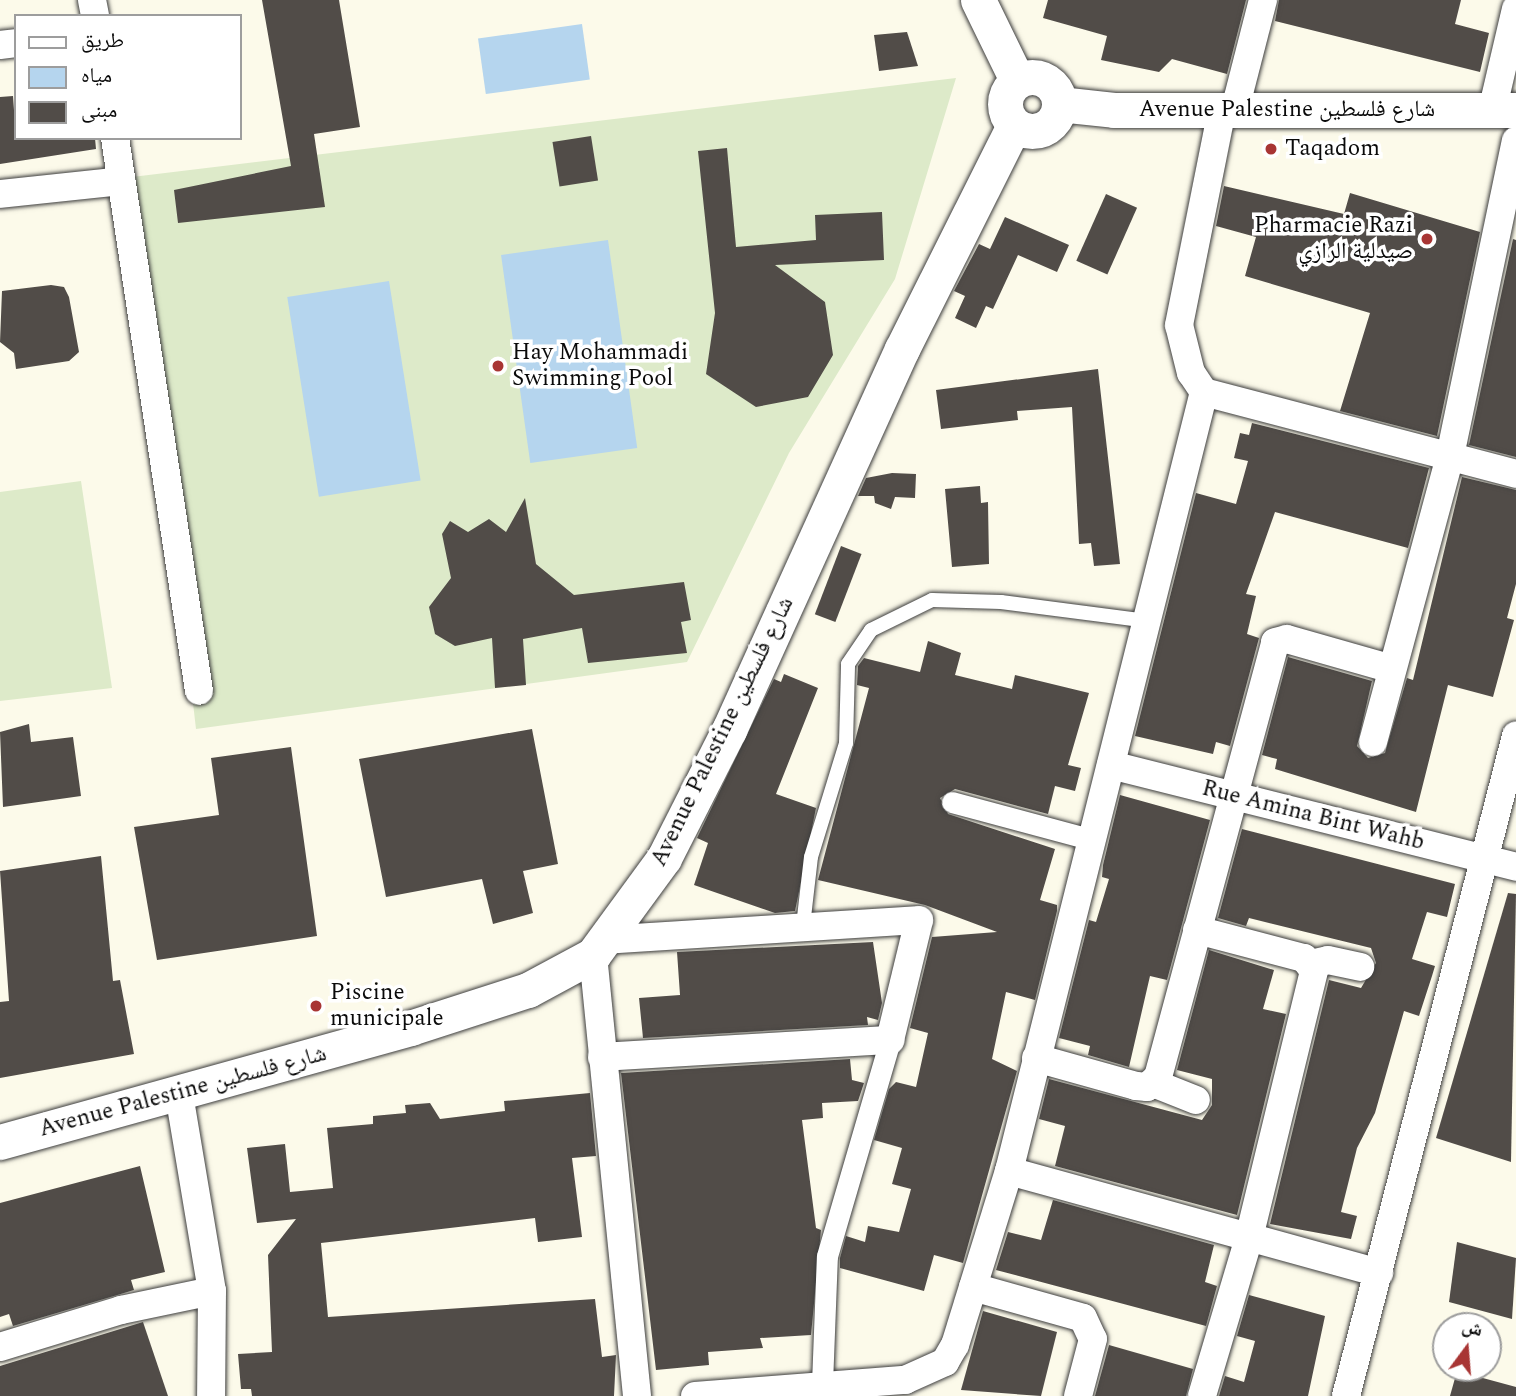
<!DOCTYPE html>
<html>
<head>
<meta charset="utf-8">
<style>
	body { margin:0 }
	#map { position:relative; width:1516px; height:1396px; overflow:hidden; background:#fcfaea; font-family:Spectral,"Noto Naskh Arabic",serif }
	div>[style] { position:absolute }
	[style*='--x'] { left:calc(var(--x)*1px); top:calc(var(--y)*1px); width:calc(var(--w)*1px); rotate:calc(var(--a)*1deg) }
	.pitch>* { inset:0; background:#ddeac9 }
	.water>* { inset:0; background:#b5d5ee; transform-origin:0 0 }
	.building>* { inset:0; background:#514c48; transform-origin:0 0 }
	.roads { filter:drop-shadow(0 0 2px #3d3d3d) drop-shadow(0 0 2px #3d3d3d) }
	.service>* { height:14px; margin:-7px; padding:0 7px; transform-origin:7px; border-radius:7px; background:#fff }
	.pedestrian>* { height:21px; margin:-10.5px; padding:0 10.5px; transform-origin:10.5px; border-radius:10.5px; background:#fff }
	.minor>* { height:28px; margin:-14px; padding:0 14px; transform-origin:14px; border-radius:14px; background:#fff }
	.tertiary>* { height:35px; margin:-17.5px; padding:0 17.5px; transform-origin:17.5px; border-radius:17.5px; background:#fff }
	.tertiary>.ring { margin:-17.5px; padding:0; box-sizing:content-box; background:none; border:35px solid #fff; border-radius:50% }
	.dots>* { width:19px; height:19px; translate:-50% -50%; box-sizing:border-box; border:4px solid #fff; border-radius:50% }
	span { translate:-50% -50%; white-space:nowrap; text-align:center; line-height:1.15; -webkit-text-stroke:7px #fff; paint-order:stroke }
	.street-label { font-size:23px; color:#0a0a0a }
	.poi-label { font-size:23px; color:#0a0a0a }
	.left { translate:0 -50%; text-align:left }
	.right { translate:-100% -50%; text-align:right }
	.legend { position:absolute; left:14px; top:14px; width:228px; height:126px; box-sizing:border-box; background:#fff; border:2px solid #9d9d9d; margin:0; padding:9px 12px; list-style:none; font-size:21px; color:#0a0a0a }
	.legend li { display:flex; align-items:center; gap:14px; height:35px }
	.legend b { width:35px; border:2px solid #9d9d9d }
	.north { position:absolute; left:1432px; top:1312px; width:70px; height:70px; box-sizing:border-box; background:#fff; border:2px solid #9d9d9d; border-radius:50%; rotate:16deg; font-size:19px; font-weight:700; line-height:28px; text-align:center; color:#0a0a0a }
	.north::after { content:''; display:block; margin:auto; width:24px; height:32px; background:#a83534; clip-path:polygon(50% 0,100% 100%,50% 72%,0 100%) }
</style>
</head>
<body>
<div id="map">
	<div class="pitch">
		<div style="clip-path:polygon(956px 78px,895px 279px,789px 453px,687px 662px,196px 729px,132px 177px)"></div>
		<div style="clip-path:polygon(81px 481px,112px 688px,0 701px,0 492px)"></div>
	</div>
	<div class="water">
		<div style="left:582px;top:24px;width:56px;height:105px;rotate:82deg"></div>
		<div style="left:608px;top:240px;width:210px;height:108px;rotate:82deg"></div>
		<div style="left:389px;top:281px;width:202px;height:103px;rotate:81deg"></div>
	</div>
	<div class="building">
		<div style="clip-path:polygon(262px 0,339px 0,360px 127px,314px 134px,325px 207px,178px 223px,174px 190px,291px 166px)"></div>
		<div style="clip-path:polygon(1048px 0,1246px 0,1227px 74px,1172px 59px,1159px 72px,1101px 60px,1107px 36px,1043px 18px)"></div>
		<div style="clip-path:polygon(1279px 0,1461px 0,1455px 24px,1489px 33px,1480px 72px,1275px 21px)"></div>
		<div style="clip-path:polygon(907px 32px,918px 66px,879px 71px,874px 35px)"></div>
		<div style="clip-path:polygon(13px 96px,16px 138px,95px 138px,96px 149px,0 164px,0 97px)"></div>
		<div style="left:591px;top:136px;width:45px;height:39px;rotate:81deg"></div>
		<div style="clip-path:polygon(727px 148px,736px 247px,816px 240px,815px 215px,882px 212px,884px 260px,775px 265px,825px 302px,833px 355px,808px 397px,756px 407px,706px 374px,715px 313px,698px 151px)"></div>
		<div style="clip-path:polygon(1224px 186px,1344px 214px,1350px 193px,1480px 232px,1437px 436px,1340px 411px,1370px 313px,1245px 276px,1256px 237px,1216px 226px)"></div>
		<div style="left:1106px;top:194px;width:34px;height:73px;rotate:24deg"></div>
		<div style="clip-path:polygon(1005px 217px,1069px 245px,1057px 272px,1018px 255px,993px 309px,986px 306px,976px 328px,955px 318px,965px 296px,954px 291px,979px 244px,990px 249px)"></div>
		<div style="clip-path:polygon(1513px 239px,1516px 240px,1516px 457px,1469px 445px)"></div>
		<div style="clip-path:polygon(51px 285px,64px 287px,69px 297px,79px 352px,69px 361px,16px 369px,14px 353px,0 342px,2px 291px)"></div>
		<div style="clip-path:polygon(1098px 369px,1120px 564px,1094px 566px,1091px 543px,1079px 544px,1072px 407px,1017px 411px,1018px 420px,941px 429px,936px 390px)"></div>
		<div style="clip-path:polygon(1252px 423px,1429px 468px,1408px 548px,1275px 512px,1246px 594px,1256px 596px,1247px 634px,1259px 638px,1230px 746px,1216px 742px,1213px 754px,1135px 736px,1196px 493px,1236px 504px,1248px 461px,1234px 458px,1240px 433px,1249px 435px)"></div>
		<div style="clip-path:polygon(892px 473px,916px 474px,915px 498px,895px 497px,891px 509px,875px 503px,874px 496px,858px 496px,866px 478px)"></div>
		<div style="clip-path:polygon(1462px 477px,1516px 490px,1516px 584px,1507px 618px,1514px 620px,1493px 697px,1448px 685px,1416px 812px,1275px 769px,1277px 759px,1262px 755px,1288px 657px,1372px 681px,1357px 746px,1368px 758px,1385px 753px,1407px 678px,1413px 680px)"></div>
		<div style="clip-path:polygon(980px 486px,981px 503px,988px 502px,989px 564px,952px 567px,945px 489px)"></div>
		<div style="clip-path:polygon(525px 498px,536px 564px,574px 595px,684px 582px,691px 620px,681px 622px,687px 653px,588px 663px,582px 628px,523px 639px,526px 685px,495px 688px,492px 638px,455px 646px,435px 634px,429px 607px,451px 578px,442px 534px,450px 521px,468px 532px,489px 519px,506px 532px)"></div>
		<div style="left:841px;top:546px;width:22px;height:73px;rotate:21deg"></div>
		<div style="clip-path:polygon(928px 641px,961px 653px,955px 675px,1012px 689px,1015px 675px,1089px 693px,1068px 765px,1081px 768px,1075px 791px,1055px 786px,1048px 814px,955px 789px,940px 798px,948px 814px,1055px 849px,1040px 900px,1057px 905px,1057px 911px,1035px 1000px,1006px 992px,992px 1059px,1017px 1071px,963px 1263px,934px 1255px,924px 1291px,840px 1268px,840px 1258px,846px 1236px,865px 1242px,868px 1226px,899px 1232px,911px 1189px,892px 1184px,902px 1148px,874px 1140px,889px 1089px,896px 1082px,916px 1087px,928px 1033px,910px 1028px,932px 937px,997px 932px,925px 905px,818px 880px,869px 688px,857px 685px,858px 666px,864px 658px,920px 672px)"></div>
		<div style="clip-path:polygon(784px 674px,818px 688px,776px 794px,816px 808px,795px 911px,775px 913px,694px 885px,708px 843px,697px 838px,774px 679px,781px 682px)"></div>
		<div style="clip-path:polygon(29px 724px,31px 742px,73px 737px,81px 796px,3px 807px,0 732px)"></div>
		<div style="clip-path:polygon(532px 729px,558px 864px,523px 871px,533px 913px,493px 924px,482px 879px,386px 897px,359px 759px)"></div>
		<div style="clip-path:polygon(291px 747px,317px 936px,157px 960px,134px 827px,219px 815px,211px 758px)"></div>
		<div style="clip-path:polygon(1120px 795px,1210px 820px,1167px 980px,1150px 976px,1129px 1067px,1088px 1055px,1090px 1046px,1059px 1038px,1089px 920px,1096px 922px,1109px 879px,1102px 877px,1103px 865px)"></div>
		<div style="clip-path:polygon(1242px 829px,1455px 884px,1447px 917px,1427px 912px,1412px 959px,1435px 966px,1432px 976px,1419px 1016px,1404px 1011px,1375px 1113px,1357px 1148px,1341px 1212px,1357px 1216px,1351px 1239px,1270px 1224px,1329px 980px,1361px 988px,1376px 963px,1371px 948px,1249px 918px,1246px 926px,1218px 918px)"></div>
		<div style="clip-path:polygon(101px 856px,113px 981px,120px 980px,134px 1054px,0 1078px,0 1002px,9px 1001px,0 871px)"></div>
		<div style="clip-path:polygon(1508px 893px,1516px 894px,1511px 1162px,1436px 1138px)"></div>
		<div style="clip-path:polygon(873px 942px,882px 1003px,878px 1020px,867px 1017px,868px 1025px,643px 1038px,639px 998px,680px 995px,677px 952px)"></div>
		<div style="clip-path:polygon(1209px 950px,1274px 970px,1263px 1009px,1286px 1014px,1237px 1215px,1055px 1166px,1065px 1126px,1039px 1119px,1049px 1079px,1202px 1120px,1212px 1105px,1212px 1079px,1177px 1070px)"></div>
		<div style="clip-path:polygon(850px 1059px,852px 1080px,864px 1083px,858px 1101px,822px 1103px,823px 1118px,802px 1120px,816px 1228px,821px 1230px,811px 1335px,760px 1338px,763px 1348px,708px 1352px,709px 1365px,656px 1370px,621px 1073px)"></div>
		<div style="clip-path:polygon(590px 1093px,596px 1156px,572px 1158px,582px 1237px,538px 1242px,535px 1218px,321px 1243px,328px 1317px,595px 1299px,602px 1357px,616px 1355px,614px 1396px,252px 1396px,251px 1389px,241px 1389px,238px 1354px,272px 1352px,268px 1255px,296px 1219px,257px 1223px,247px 1148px,285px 1144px,290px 1192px,333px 1188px,327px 1128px,373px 1124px,373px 1116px,406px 1113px,405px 1105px,430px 1103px,440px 1119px,505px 1111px,504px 1101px)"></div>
		<div style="clip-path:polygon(140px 1166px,165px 1272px,131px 1280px,134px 1290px,13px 1326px,9px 1314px,0 1317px,0 1203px)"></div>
		<div style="clip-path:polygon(1053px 1200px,1214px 1245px,1205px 1282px,1217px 1286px,1206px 1326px,996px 1270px,1008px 1232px,1041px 1240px)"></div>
		<div style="clip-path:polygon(1457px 1242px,1516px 1258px,1512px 1319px,1449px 1302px)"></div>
		<div style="clip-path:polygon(1249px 1295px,1325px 1316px,1308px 1396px,1219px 1396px,1225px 1376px,1244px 1382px,1255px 1341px,1237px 1336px)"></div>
		<div style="clip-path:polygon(983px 1311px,1057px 1332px,1041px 1396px,961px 1390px)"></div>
		<div style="clip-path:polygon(143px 1322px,168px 1396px,0 1396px,0 1366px)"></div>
		<div style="clip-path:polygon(1109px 1345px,1193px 1369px,1186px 1396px,1095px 1396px)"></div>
		<div style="clip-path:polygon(1457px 1371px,1516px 1387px,1516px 1396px,1450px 1396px)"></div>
	</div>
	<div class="roads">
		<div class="service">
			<div style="--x:803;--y:926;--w:69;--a:-83.4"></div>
			<div style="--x:811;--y:857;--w:119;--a:-72.9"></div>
			<div style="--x:846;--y:743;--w:79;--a:-88.5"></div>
			<div style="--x:848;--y:664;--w:41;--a:-55.9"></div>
			<div style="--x:871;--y:630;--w:68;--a:-26.2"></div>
			<div style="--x:932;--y:600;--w:69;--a:1.7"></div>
			<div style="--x:1001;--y:602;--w:147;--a:7.4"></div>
		</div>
		<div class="pedestrian">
			<div style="--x:952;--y:802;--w:142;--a:15.1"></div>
			<div style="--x:822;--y:1384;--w:128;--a:-87.8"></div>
			<div style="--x:827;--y:1256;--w:225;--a:-73.7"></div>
		</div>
		<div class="minor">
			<div style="--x:92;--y:0;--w:16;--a:79"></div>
			<div style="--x:0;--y:45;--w:16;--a:-7"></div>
			<div style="--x:1235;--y:109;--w:113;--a:-75.6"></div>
			<div style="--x:1492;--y:111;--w:105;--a:-76.8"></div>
			<div style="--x:115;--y:138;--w:559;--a:81.36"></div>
			<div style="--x:0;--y:194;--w:122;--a:-6.1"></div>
			<div style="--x:1204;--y:392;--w:323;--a:14.7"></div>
			<div style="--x:1373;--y:742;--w:296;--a:-74.9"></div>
			<div style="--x:1450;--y:456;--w:322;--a:-78.2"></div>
			<div style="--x:1111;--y:765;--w:418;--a:14.1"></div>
			<div style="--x:1197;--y:930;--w:111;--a:14.7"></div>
			<div style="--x:1304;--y:958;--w:16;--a:52"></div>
			<div style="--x:1314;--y:971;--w:275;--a:103.7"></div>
			<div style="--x:1249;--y:1238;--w:165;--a:106.6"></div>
			<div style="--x:593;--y:955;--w:443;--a:84.3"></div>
			<div style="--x:1311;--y:964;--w:17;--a:-13"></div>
			<div style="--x:1328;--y:960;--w:33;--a:12"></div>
			<div style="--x:602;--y:1057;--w:289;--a:-3.4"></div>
			<div style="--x:890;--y:1040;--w:123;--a:-76.4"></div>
			<div style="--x:919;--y:920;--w:315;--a:176.4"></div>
			<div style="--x:1036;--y:1058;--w:104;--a:15.6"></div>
			<div style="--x:1136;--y:1086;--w:11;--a:5"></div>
			<div style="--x:1147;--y:1087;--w:15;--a:-42"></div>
			<div style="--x:1158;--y:1077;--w:450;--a:-74.9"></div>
			<div style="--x:1275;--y:642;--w:12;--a:-14"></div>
			<div style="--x:1287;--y:639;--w:109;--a:15.9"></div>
			<div style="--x:1153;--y:1083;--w:46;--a:21.6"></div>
			<div style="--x:179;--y:1094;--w:200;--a:80.5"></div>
			<div style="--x:212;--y:1291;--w:105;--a:90.5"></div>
			<div style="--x:1009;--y:1171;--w:384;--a:15.4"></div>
			<div style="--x:973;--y:1287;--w:114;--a:15.7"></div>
			<div style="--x:1083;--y:1318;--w:23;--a:65"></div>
			<div style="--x:1093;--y:1339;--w:59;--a:104.7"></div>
			<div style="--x:0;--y:1347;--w:127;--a:-17"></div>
			<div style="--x:121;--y:1310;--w:93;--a:-11.8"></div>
			<div style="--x:695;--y:1396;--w:211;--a:-4.4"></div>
			<div style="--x:905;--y:1380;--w:44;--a:-24.2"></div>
			<div style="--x:945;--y:1362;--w:20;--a:-60"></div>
			<div style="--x:955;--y:1345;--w:182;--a:-72.8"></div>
			<div style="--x:1009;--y:1171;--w:803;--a:-75.95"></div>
			<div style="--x:1204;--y:392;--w:23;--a:-124"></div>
			<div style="--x:1191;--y:373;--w:49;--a:-104"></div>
			<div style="--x:1179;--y:325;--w:219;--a:-78.7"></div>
			<div style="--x:1346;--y:1396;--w:682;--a:-75.56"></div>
		</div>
		<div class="tertiary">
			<div style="--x:978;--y:0;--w:89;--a:64"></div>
			<div class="ring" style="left:1005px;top:77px;width:19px;height:19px"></div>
			<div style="--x:1059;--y:104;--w:55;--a:6.2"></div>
			<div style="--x:1114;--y:110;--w:402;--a:0"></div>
			<div style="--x:0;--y:1142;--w:426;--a:-15.5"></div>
			<div style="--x:410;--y:1028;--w:124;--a:-17.9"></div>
			<div style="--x:528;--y:990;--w:74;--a:-28.3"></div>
			<div style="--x:593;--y:955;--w:120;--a:-53.8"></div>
			<div style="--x:664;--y:858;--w:144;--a:-63.1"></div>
			<div style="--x:729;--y:730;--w:418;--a:-65.6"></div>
			<div style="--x:902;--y:349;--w:250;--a:-63.4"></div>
		</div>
	</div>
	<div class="dots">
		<div style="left:1271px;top:149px;background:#a83534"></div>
		<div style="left:1427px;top:239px;background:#a83534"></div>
		<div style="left:498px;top:366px;background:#a83534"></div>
		<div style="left:316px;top:1006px;background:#a83534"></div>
	</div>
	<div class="street-label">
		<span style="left:1287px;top:110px">Avenue Palestine شارع فلسطين</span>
		<span style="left:723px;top:732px;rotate:-64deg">Avenue Palestine شارع فلسطين</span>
		<span style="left:1313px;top:816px;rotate:14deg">Rue Amina Bint Wahb</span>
		<span style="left:183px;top:1092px;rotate:-15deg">Avenue Palestine شارع فلسطين</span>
	</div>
	<div class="poi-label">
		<span class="left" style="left:1285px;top:149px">Taqadom</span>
		<span class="right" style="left:1413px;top:239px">Pharmacie Razi<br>صيدلية الرازي</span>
		<span class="left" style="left:512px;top:366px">Hay Mohammadi<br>Swimming Pool</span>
		<span class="left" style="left:330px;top:1006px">Piscine<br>municipale</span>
	</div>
	<ul class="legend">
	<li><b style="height:9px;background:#fff"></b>طريق</li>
	<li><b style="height:19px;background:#b5d5ee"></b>مياه</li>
	<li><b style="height:19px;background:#514c48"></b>مبنى</li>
	</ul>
	<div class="north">ش</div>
</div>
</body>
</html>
